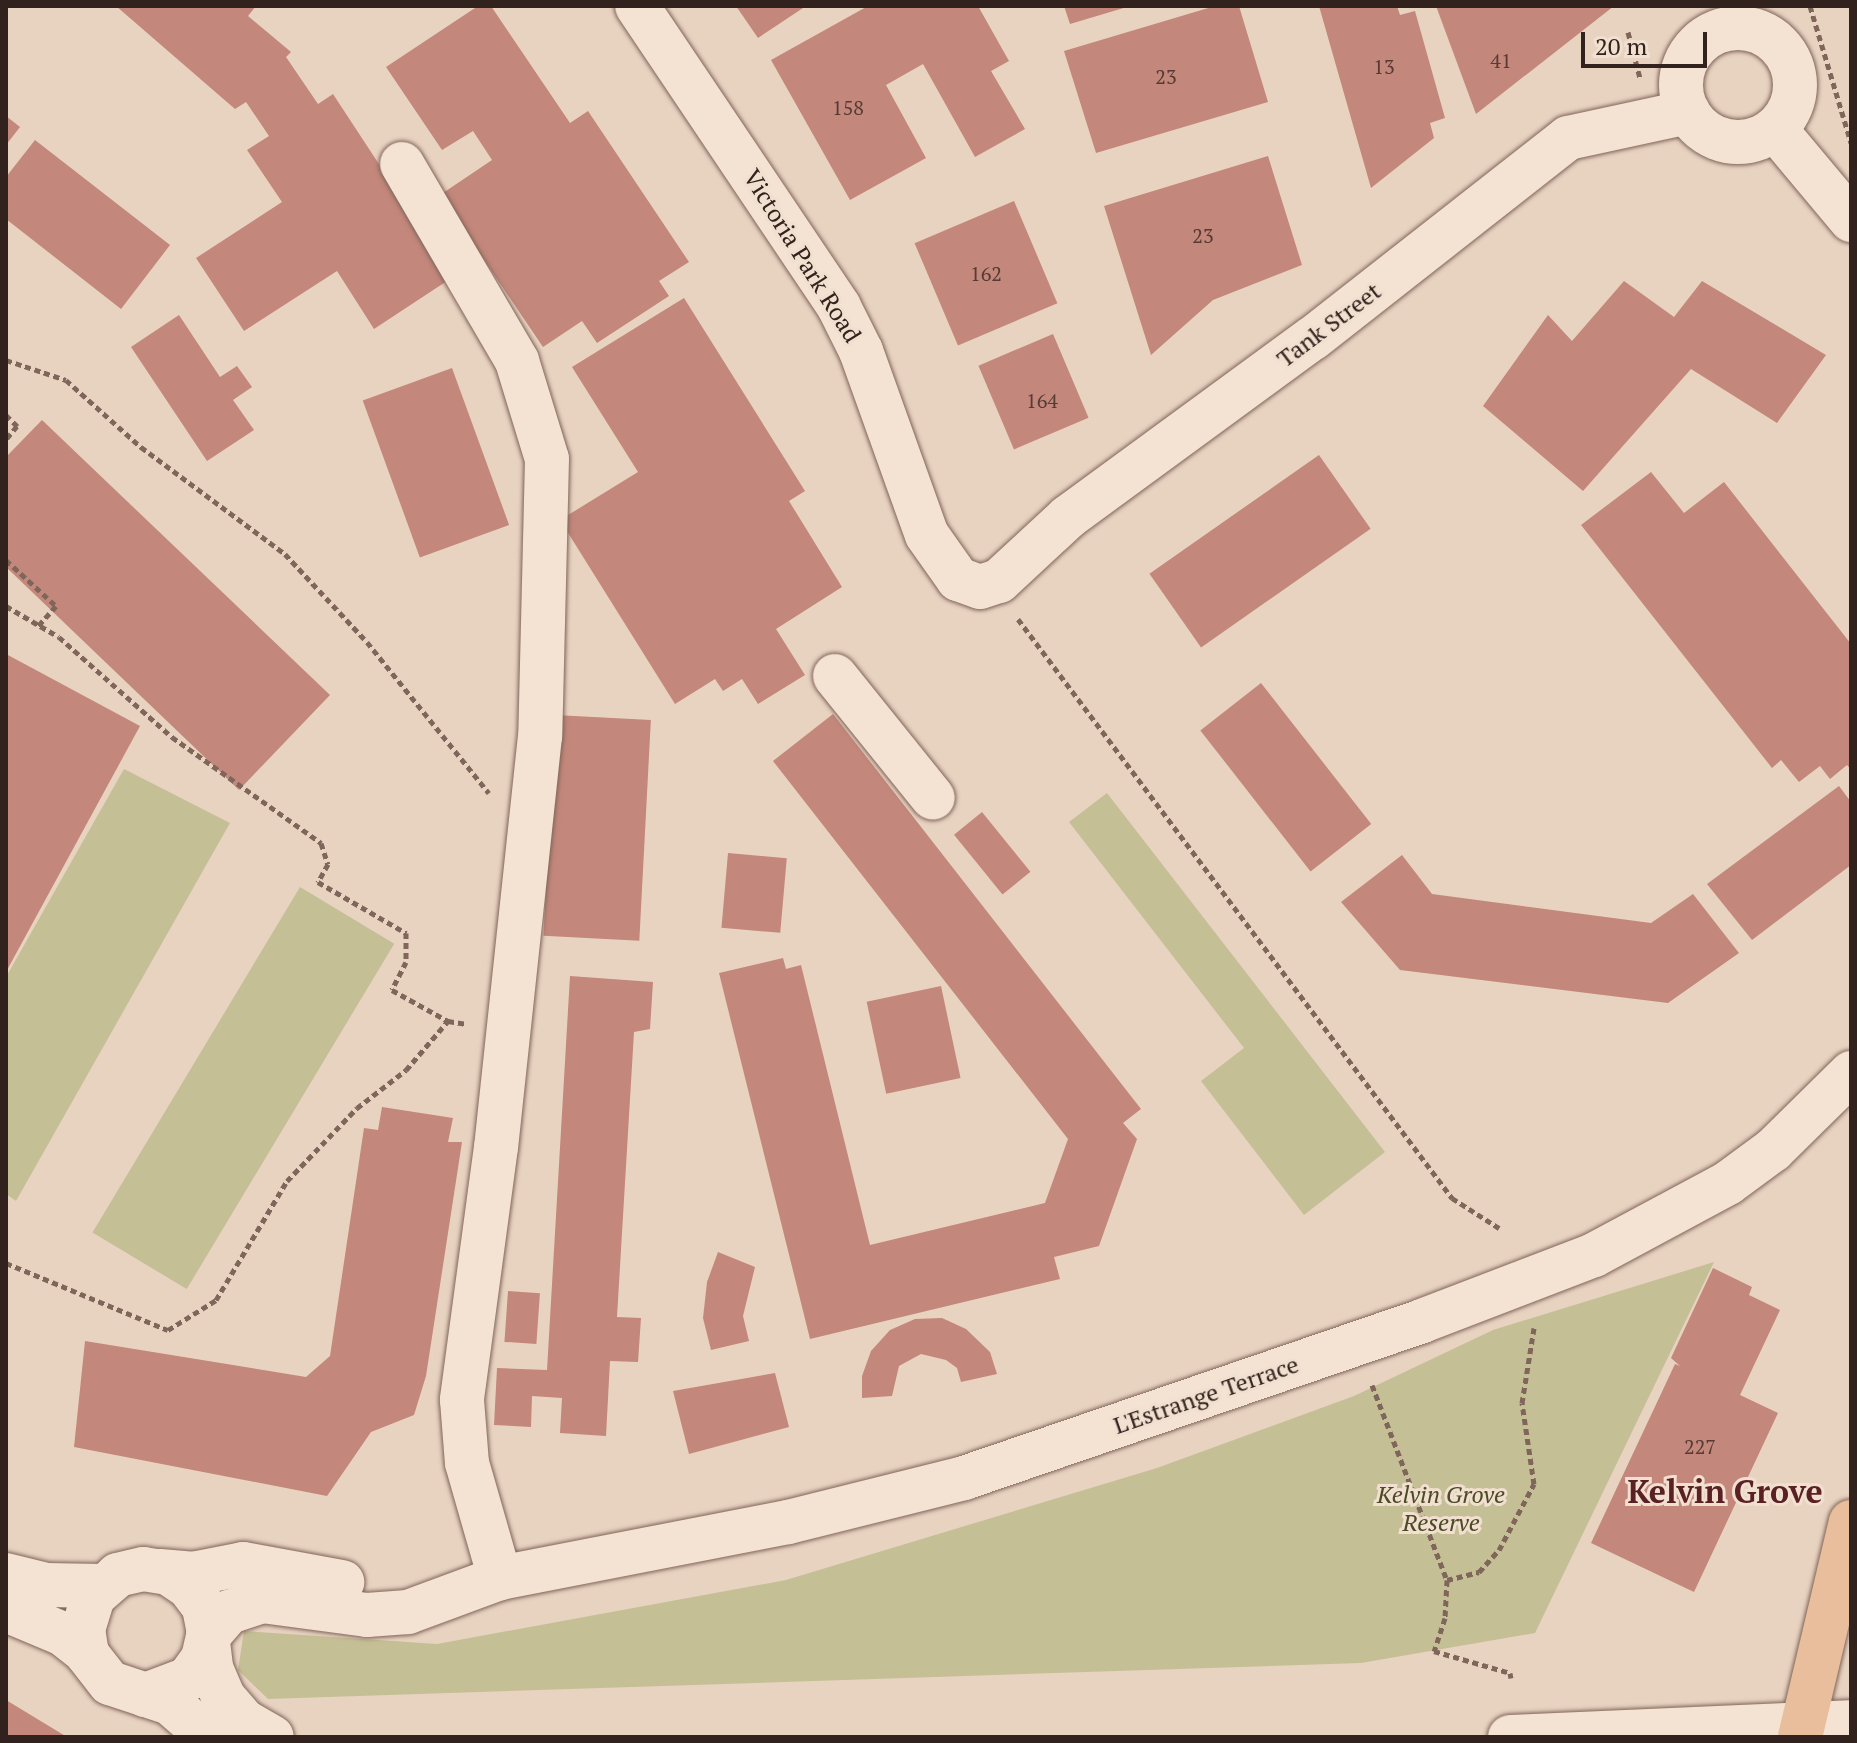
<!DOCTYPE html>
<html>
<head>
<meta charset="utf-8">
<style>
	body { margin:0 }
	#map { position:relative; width:1857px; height:1743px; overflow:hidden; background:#e8d3c1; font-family:"PT Serif",serif }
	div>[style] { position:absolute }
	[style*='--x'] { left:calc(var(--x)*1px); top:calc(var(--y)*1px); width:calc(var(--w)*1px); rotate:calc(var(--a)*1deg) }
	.green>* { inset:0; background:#c5bf96; transform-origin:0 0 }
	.building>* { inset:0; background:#c3877b; transform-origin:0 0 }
	.path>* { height:5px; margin-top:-2.5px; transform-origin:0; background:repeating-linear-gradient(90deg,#80655a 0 6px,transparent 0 10px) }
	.roads { filter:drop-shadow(0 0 2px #80655a) drop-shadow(0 0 2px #80655a) }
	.minor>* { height:44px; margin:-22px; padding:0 22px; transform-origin:22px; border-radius:22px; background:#f4e2d3 }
	.minor>.ring { margin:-22px; padding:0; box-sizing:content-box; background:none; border:44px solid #f4e2d3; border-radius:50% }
	.major>* { height:44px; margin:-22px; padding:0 22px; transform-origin:22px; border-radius:22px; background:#e8be9c }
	span { translate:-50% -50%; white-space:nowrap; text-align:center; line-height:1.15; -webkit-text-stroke:6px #f1dfd0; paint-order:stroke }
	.number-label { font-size:20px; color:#563b34 }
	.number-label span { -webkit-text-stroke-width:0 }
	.street-label { font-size:24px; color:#31221d }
	.park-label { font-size:24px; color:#4b4b26; font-style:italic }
	.district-label { font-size:32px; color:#592123; font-weight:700 }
	.frame { position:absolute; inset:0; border:8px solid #31221d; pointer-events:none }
	.scale { position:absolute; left:1581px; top:32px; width:126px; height:36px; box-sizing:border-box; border:4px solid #31221d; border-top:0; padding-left:10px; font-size:24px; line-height:28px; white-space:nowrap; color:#31221d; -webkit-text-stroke:6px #f1dfd0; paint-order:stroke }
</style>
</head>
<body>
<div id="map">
	<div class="green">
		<div style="clip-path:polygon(124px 769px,230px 823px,16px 1201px,6px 1194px,6px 977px)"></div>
		<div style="clip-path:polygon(1107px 793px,1385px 1152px,1304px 1215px,1201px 1081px,1244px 1048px,1069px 822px)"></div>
		<div style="left:300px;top:887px;width:110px;height:403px;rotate:31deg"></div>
		<div style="clip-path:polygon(1714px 1262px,1535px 1633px,1361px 1663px,268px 1699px,238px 1670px,244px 1631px,437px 1644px,786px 1580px,1157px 1468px,1354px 1396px,1493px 1330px)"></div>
	</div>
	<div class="building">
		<div style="clip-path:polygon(116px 6px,256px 6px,248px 16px,291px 52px,286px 57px,318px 104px,333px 94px,453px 277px,374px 329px,337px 271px,244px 331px,196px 258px,282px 202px,247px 150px,269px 136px,246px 102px,235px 109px)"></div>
		<div style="clip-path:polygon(478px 6px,491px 6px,570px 123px,588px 111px,689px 262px,659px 281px,669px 296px,597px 343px,582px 321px,543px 347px,440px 195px,492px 160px,473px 131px,442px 150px,386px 67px)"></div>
		<div style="clip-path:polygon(736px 6px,806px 6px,758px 38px)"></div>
		<div style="clip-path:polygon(868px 6px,978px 6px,1009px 61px,991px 71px,1025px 129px,975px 157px,923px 64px,886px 85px,926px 158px,850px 200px,771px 60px)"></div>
		<div style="clip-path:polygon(1064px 6px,1126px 6px,1127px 7px,1070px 24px)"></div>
		<div style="clip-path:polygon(1215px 6px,1239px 6px,1268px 102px,1096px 153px,1064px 51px)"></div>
		<div style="clip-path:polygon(1319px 6px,1397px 6px,1400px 15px,1415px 11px,1445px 118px,1430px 123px,1434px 138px,1371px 188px)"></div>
		<div style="clip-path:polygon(1436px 6px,1614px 6px,1476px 114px)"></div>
		<div style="clip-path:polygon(6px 116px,20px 127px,6px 145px)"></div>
		<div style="clip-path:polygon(35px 140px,170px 245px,121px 309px,6px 219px,6px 177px)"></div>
		<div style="clip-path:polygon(1268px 156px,1302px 265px,1213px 300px,1151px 355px,1104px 206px)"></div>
		<div style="left:1014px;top:201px;width:111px;height:108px;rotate:67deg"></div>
		<div style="clip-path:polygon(1624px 281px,1674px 317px,1702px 281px,1826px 355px,1777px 423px,1691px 369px,1583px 491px,1483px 406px,1548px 315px,1572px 341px)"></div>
		<div style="clip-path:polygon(684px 298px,805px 491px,789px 501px,842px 587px,776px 629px,805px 675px,758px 704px,742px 679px,723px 691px,715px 679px,675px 704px,560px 520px,638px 472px,572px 367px)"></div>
		<div style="clip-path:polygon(179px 315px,220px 377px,237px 366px,252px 387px,233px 400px,254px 430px,207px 461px,131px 347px)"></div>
		<div style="left:1053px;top:334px;width:91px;height:81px;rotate:67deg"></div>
		<div style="left:452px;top:368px;width:167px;height:95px;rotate:70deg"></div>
		<div style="clip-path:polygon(42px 420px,330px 695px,239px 790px,6px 567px,6px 457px)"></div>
		<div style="left:1319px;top:455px;width:90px;height:207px;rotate:55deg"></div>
		<div style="clip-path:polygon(1651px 472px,1684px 513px,1724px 482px,1851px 644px,1851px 770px,1847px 765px,1830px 779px,1820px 766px,1799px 782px,1781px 760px,1772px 768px,1581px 525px)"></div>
		<div style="clip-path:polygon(6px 654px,140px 726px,6px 972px)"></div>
		<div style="left:1261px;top:683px;width:179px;height:77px;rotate:52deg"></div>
		<div style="clip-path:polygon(833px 714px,1141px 1109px,1123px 1123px,1137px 1139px,1099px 1246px,1054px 1257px,1060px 1279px,810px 1339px,719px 973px,783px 958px,786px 969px,801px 965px,870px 1245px,1045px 1203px,1068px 1139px,773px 761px)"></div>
		<div style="left:555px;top:715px;width:96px;height:221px;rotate:3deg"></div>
		<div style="clip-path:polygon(1839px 786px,1851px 802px,1851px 865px,1752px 940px,1707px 884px)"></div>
		<div style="left:982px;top:812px;width:77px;height:36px;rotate:51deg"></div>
		<div style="left:728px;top:853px;width:59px;height:75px;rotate:5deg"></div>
		<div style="clip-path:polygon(1402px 855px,1432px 894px,1651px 923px,1693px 894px,1739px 953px,1668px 1003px,1400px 970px,1341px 902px)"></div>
		<div style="clip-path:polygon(570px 976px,653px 982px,650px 1029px,634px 1032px,617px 1317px,641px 1318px,638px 1362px,610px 1361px,606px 1436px,560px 1433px,562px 1398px,532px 1396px,531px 1427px,494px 1425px,497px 1368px,547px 1370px)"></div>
		<div style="left:941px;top:986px;width:94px;height:76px;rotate:78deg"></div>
		<div style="clip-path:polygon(382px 1107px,453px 1118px,448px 1142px,462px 1142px,426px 1376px,414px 1415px,371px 1432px,327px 1496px,74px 1447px,85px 1341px,306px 1377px,330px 1356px,364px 1128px,378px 1130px)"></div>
		<div style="clip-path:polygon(718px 1252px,755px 1267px,743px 1316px,749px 1341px,711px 1350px,703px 1318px,707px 1282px)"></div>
		<div style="clip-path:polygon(1713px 1268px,1752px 1287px,1749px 1295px,1780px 1310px,1740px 1395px,1778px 1413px,1694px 1592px,1591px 1543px,1675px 1364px,1680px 1366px,1671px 1358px)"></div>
		<div style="left:508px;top:1291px;width:32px;height:51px;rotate:4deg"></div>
		<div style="clip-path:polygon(942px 1318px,966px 1329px,990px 1352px,997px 1374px,961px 1382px,957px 1368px,946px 1360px,921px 1354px,899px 1366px,892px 1396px,862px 1398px,862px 1376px,871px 1351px,890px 1330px,915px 1319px)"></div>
		<div style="clip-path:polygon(775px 1373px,789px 1427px,689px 1454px,673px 1391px)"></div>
		<div style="clip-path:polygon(6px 1700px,67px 1737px,6px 1737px)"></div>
	</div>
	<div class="path">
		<div style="--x:1810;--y:6;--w:143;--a:73.3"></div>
		<div style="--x:1628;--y:32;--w:48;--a:75.4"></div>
		<div style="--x:6;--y:360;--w:63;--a:18.4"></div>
		<div style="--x:66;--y:380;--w:101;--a:41.8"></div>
		<div style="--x:141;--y:447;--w:179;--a:36.6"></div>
		<div style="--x:285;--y:554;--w:120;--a:47"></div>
		<div style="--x:367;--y:642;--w:194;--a:51.1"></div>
		<div style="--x:6;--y:415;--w:16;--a:45"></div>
		<div style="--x:17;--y:426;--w:17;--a:130"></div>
		<div style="--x:6;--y:560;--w:68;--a:42.6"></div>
		<div style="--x:56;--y:606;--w:27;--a:132"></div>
		<div style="--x:6;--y:606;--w:61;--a:30.3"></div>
		<div style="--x:59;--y:637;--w:151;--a:41.5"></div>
		<div style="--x:172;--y:737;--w:183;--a:35.4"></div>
		<div style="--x:321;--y:843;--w:22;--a:72"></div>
		<div style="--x:328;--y:864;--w:21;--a:119"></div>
		<div style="--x:318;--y:882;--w:102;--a:30.1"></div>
		<div style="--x:406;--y:933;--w:29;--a:90"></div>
		<div style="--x:406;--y:962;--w:31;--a:117"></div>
		<div style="--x:392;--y:990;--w:64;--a:29"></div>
		<div style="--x:448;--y:1021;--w:19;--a:9"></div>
		<div style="--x:1018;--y:619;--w:724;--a:53.15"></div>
		<div style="--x:1452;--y:1198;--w:56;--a:32.6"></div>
		<div style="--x:6;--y:1263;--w:175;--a:22.5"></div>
		<div style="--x:168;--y:1330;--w:57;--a:-32"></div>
		<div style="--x:216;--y:1300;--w:139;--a:-59.2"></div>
		<div style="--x:287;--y:1181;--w:101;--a:-46.2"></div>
		<div style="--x:357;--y:1108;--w:62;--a:-37.8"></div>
		<div style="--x:406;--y:1070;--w:65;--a:-49.4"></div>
		<div style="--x:1372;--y:1385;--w:209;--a:69"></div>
		<div style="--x:1447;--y:1580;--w:38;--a:93"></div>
		<div style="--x:1445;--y:1618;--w:35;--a:108"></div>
		<div style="--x:1434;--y:1651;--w:79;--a:16.1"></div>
		<div style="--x:1510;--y:1673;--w:5;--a:79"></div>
		<div style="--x:1447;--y:1580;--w:33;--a:-14"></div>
		<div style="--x:1479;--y:1572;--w:30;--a:-48"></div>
		<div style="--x:1499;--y:1550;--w:75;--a:-62.1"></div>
		<div style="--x:1534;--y:1484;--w:82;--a:-98.4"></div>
		<div style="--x:1522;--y:1403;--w:76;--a:-80.9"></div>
	</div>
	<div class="roads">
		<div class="minor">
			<div style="--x:637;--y:6;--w:362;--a:56.1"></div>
			<div style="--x:839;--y:307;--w:49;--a:63.4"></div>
			<div style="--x:861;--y:351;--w:195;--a:70.3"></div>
			<div style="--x:927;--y:535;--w:54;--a:54.8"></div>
			<div style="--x:958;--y:579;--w:23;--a:20"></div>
			<div style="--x:980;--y:587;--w:20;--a:-18"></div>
			<div style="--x:999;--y:581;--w:94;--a:-42.8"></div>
			<div style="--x:1068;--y:517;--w:303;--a:-36.2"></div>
			<div style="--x:1313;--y:338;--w:324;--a:-38.1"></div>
			<div style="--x:1568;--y:138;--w:123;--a:-12.2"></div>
			<div class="ring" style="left:1681px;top:28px;width:70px;height:70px"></div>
			<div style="--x:1775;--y:129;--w:119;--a:50.1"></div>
			<div style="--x:402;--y:164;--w:228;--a:59.7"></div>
			<div style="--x:517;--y:361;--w:102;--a:73"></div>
			<div style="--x:547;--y:459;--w:277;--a:91.4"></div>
			<div style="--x:540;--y:736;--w:413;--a:96.1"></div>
			<div style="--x:496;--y:1147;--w:255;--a:97.7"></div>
			<div style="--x:462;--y:1400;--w:63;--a:85.5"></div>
			<div style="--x:467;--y:1463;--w:120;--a:74"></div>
			<div style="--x:835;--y:676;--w:156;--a:51.2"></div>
			<div style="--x:160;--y:1571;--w:32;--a:5"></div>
			<div style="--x:192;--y:1574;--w:52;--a:-11.1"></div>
			<div style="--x:243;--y:1564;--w:101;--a:10.3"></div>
			<div style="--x:6;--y:1575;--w:41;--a:14"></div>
			<div style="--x:46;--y:1585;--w:57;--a:1"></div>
			<div style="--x:6;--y:1610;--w:62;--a:22.8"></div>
			<div style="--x:63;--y:1634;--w:31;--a:38"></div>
			<div style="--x:208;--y:1636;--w:32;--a:-49"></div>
			<div style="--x:229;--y:1612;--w:35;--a:-18"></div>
			<div style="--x:262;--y:1601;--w:106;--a:7.6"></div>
			<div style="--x:367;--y:1615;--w:41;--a:-4.2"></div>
			<div style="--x:408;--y:1612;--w:98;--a:-20.3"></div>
			<div style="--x:500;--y:1578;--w:293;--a:-11"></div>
			<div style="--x:788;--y:1522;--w:181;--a:-14"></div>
			<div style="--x:964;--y:1478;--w:484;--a:-18.9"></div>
			<div style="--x:1422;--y:1321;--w:184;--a:-21"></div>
			<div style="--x:1594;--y:1255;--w:152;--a:-28.2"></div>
			<div style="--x:1728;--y:1183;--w:56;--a:-36.3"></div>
			<div style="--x:1773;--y:1150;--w:110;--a:-44.6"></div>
			<div style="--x:208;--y:1642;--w:26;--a:83"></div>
			<div style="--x:211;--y:1668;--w:33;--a:67"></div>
			<div style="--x:224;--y:1698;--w:30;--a:49"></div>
			<div style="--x:244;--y:1721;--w:32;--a:30"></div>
			<div style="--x:145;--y:1695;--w:46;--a:-20.4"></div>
			<div style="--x:188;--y:1679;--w:26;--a:-54"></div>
			<div style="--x:203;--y:1658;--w:26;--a:-77"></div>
			<div style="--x:209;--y:1633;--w:26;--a:-101"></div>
			<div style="--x:204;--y:1607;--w:25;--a:-127"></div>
			<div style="--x:189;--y:1587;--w:25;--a:-146"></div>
			<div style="--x:168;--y:1573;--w:25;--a:-171"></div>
			<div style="--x:143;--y:1569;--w:26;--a:167"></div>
			<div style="--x:118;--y:1575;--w:33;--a:139"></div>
			<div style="--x:93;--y:1597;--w:34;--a:107"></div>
			<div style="--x:83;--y:1629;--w:25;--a:81"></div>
			<div style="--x:87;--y:1654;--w:37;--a:52"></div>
			<div style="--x:110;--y:1683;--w:63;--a:18.4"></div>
			<div style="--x:170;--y:1703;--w:52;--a:41.1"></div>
			<div style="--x:1510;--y:1737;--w:341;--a:-2.5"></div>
		</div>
		<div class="major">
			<div style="--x:1800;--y:1737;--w:221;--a:-76.7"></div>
		</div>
	</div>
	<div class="number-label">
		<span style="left:1501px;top:60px">41</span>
		<span style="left:1384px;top:66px">13</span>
		<span style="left:1166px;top:76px">23</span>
		<span style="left:848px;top:107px">158</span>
		<span style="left:1203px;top:235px">23</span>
		<span style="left:986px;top:273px">162</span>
		<span style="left:1042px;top:400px">164</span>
		<span style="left:1700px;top:1446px">227</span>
	</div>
	<div class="street-label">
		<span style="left:802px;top:256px;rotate:58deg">Victoria Park Road</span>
		<span style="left:1329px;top:325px;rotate:-37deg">Tank Street</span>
		<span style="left:1206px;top:1395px;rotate:-19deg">L'Estrange Terrace</span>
	</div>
	<div class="park-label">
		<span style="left:1441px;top:1509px">Kelvin Grove<br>Reserve</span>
	</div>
	<div class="district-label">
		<span style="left:1725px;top:1491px">Kelvin Grove</span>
	</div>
	<div class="frame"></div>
	<div class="scale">20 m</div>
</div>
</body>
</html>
